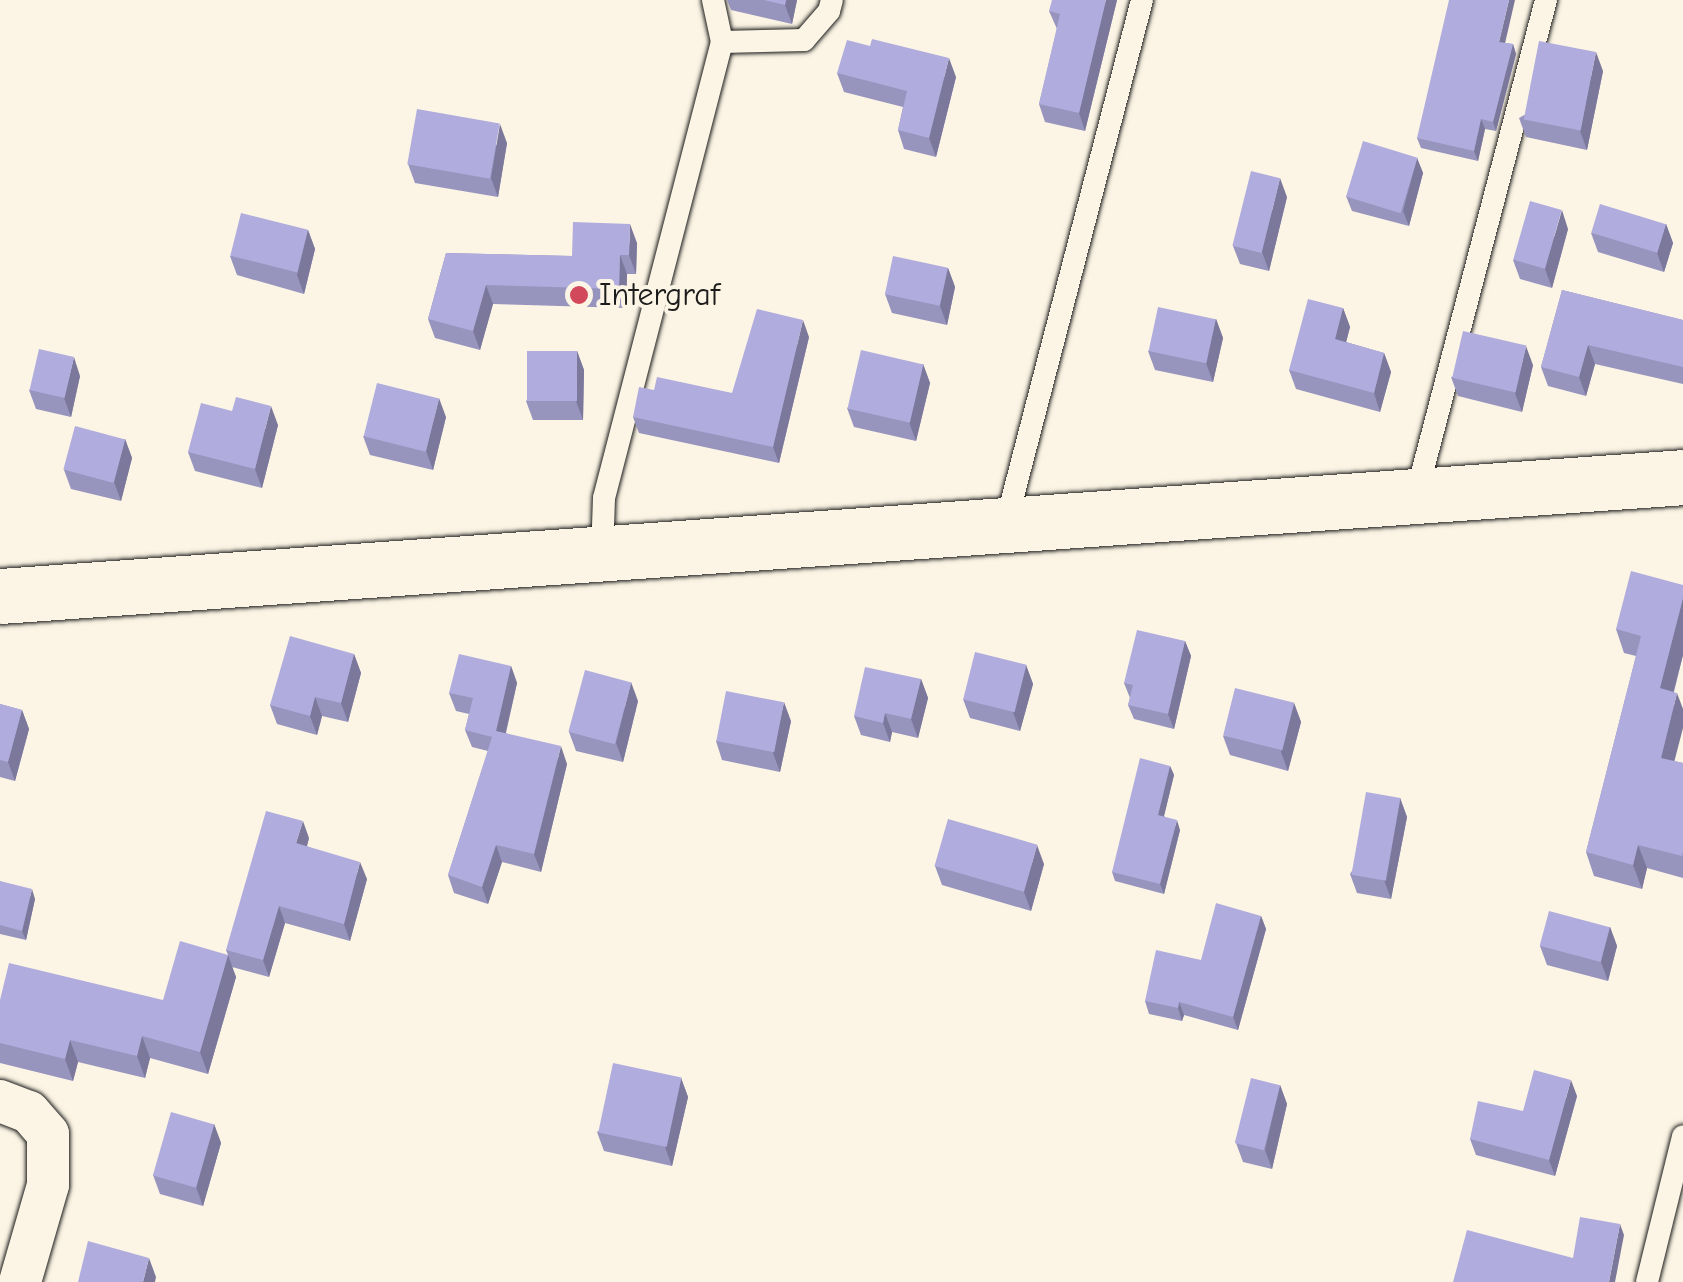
<!DOCTYPE html>
<html>
<head>
<meta charset="utf-8">
<style>
	body { margin:0 }
	#map { position:relative; width:1683px; height:1282px; overflow:hidden; background:#fcf5e5; font-family:"Comic Neue",sans-serif }
	div>[style] { position:absolute }
	[style*='--x'] { left:calc(var(--x)*1px); top:calc(var(--y)*1px); width:calc(var(--w)*1px); rotate:calc(var(--a)*1deg) }
	.roads { filter:drop-shadow(0 0 2px #1c1c1c) drop-shadow(0 0 2px #1c1c1c) }
	.lane>* { height:22px; margin:-11px; padding:0 11px; transform-origin:11px; border-radius:11px; background:#fcf5e5 }
	.street>* { height:42px; margin:-21px; padding:0 21px; transform-origin:21px; border-radius:21px; background:#fcf5e5 }
	.secondary>* { height:55px; margin:-27.5px; padding:0 27.5px; transform-origin:27.5px; border-radius:27.5px; background:#fcf5e5 }
	.wall>* { inset:0; background:#9794be }
	.shaded-wall>* { inset:0; background:#7b789b }
	.building>* { inset:0; background:#b0acdd; transform-origin:0 0 }
	.dots>* { width:28px; height:28px; translate:-50% -50%; box-sizing:border-box; border:5px solid #fcf5e5; border-radius:50% }
	span { translate:-50% -50%; white-space:nowrap; text-align:center; line-height:1.15; -webkit-text-stroke:8px #fcf5e5; paint-order:stroke }
	.poi-label { font-size:32px; color:#1c1c1c }
	.left { translate:0 -50%; text-align:left }
</style>
</head>
<body>
<div id="map">
	<div class="roads">
		<div class="lane">
			<div style="--x:722;--y:42;--w:82;--a:-1.4"></div>
			<div style="--x:804;--y:40;--w:38;--a:-49"></div>
			<div style="--x:829;--y:11;--w:11;--a:-75"></div>
			<div style="--x:1416;--y:496;--w:513;--a:-75.31"></div>
			<div style="--x:1006;--y:523;--w:540;--a:-75.42"></div>
			<div style="--x:602;--y:555;--w:57;--a:-88"></div>
			<div style="--x:604;--y:498;--w:471;--a:-75.5"></div>
			<div style="--x:722;--y:42;--w:43;--a:-102.1"></div>
			<div style="--x:1647;--y:1282;--w:150;--a:-76.1"></div>
		</div>
		<div class="street">
			<div style="--x:0;--y:1101;--w:31;--a:21"></div>
			<div style="--x:29;--y:1112;--w:29;--a:49"></div>
			<div style="--x:48;--y:1134;--w:51;--a:90"></div>
			<div style="--x:48;--y:1185;--w:101;--a:106.1"></div>
		</div>
		<div class="secondary">
			<div style="--x:0;--y:596;--w:1687;--a:-4.04"></div>
		</div>
	</div>
	<div class="wall">
		<div style="clip-path:polygon(727px 0,797px 0,792px 24px,731px 10px)"></div>
		<div style="clip-path:polygon(1117px 0,1085px 131px,1045px 122px,1039px 104px,1057px 29px,1049px 11px)"></div>
		<div style="clip-path:polygon(1505px 43px,1513px 44px,1516px 54px,1496px 131px,1485px 129px,1478px 161px,1421px 148px,1417px 138px)"></div>
		<div style="clip-path:polygon(1603px 71px,1587px 150px,1526px 137px,1519px 118px)"></div>
		<div style="clip-path:polygon(837px 73px,956px 77px,936px 157px,904px 149px,898px 130px,903px 107px,844px 92px)"></div>
		<div style="clip-path:polygon(507px 143px,498px 197px,415px 183px,408px 164px)"></div>
		<div style="clip-path:polygon(1417px 158px,1423px 173px,1409px 226px,1352px 211px,1346px 196px)"></div>
		<div style="clip-path:polygon(1287px 197px,1269px 271px,1240px 264px,1233px 246px)"></div>
		<div style="clip-path:polygon(1666px 224px,1673px 243px,1664px 272px,1598px 252px,1591px 233px)"></div>
		<div style="clip-path:polygon(1568px 229px,1552px 288px,1520px 279px,1513px 260px)"></div>
		<div style="clip-path:polygon(308px 230px,315px 249px,304px 294px,237px 275px,230px 256px)"></div>
		<div style="clip-path:polygon(637px 243px,636px 274px,627px 274px,626px 308px,493px 304px,480px 350px,435px 338px,428px 319px,446px 253px,572px 256px)"></div>
		<div style="clip-path:polygon(948px 268px,955px 287px,947px 325px,892px 313px,885px 294px)"></div>
		<div style="clip-path:polygon(1562px 290px,1683px 320px,1683px 384px,1595px 364px,1586px 396px,1548px 386px,1541px 367px)"></div>
		<div style="clip-path:polygon(1343px 308px,1350px 327px,1346px 342px,1384px 353px,1391px 372px,1380px 412px,1296px 389px,1289px 370px)"></div>
		<div style="clip-path:polygon(1216px 319px,1223px 338px,1213px 382px,1155px 370px,1148px 351px)"></div>
		<div style="clip-path:polygon(809px 337px,779px 463px,639px 433px,633px 417px,654px 390px,732px 393px)"></div>
		<div style="clip-path:polygon(577px 351px,584px 370px,583px 420px,533px 420px,526px 401px)"></div>
		<div style="clip-path:polygon(923px 364px,930px 383px,916px 441px,854px 427px,847px 408px)"></div>
		<div style="clip-path:polygon(1533px 365px,1522px 412px,1458px 396px,1451px 377px)"></div>
		<div style="clip-path:polygon(80px 376px,71px 417px,36px 409px,29px 390px)"></div>
		<div style="clip-path:polygon(446px 417px,433px 470px,370px 455px,363px 436px)"></div>
		<div style="clip-path:polygon(278px 425px,262px 488px,195px 471px,188px 452px)"></div>
		<div style="clip-path:polygon(125px 439px,132px 458px,121px 501px,71px 489px,64px 470px)"></div>
		<div style="clip-path:polygon(1683px 585px,1683px 655px,1674px 692px,1674px 761px,1683px 763px,1683px 878px,1647px 868px,1642px 889px,1594px 876px,1586px 852px,1636px 656px,1624px 653px,1616px 629px)"></div>
		<div style="clip-path:polygon(1185px 641px,1191px 656px,1174px 729px,1134px 719px,1128px 705px,1130px 698px,1124px 683px)"></div>
		<div style="clip-path:polygon(354px 654px,361px 673px,348px 722px,322px 716px,317px 735px,277px 724px,270px 705px)"></div>
		<div style="clip-path:polygon(1026px 665px,1033px 684px,1020px 731px,970px 718px,963px 699px)"></div>
		<div style="clip-path:polygon(511px 666px,517px 683px,506px 733px,567px 764px,541px 872px,502px 862px,488px 904px,454px 893px,448px 875px,488px 751px,472px 747px,465px 730px,469px 714px,456px 711px,449px 693px)"></div>
		<div style="clip-path:polygon(921px 679px,928px 698px,918px 738px,892px 732px,890px 742px,861px 735px,854px 716px)"></div>
		<div style="clip-path:polygon(638px 701px,623px 762px,576px 751px,569px 732px)"></div>
		<div style="clip-path:polygon(1294px 703px,1301px 722px,1288px 771px,1230px 755px,1223px 736px)"></div>
		<div style="clip-path:polygon(0 704px,22px 710px,29px 729px,15px 781px,0 777px)"></div>
		<div style="clip-path:polygon(791px 721px,780px 772px,722px 760px,716px 741px)"></div>
		<div style="clip-path:polygon(1170px 766px,1174px 775px,1164px 816px,1180px 830px,1164px 894px,1115px 881px,1112px 872px)"></div>
		<div style="clip-path:polygon(1400px 798px,1407px 817px,1391px 899px,1357px 893px,1350px 874px)"></div>
		<div style="clip-path:polygon(309px 838px,307px 846px,367px 879px,350px 941px,285px 923px,269px 977px,232px 967px,236px 977px,208px 1074px,150px 1058px,145px 1078px,78px 1062px,73px 1081px,0 1063px,0 1000px,163px 1000px,228px 955px,226px 950px)"></div>
		<div style="clip-path:polygon(1044px 864px,1031px 911px,942px 885px,935px 866px)"></div>
		<div style="clip-path:polygon(0 881px,35px 899px,26px 940px,0 934px)"></div>
		<div style="clip-path:polygon(1261px 916px,1266px 929px,1238px 1030px,1184px 1015px,1182px 1021px,1149px 1014px,1145px 1001px)"></div>
		<div style="clip-path:polygon(1610px 927px,1617px 946px,1608px 981px,1547px 965px,1540px 946px)"></div>
		<div style="clip-path:polygon(681px 1078px,688px 1097px,672px 1166px,604px 1151px,597px 1132px)"></div>
		<div style="clip-path:polygon(1280px 1085px,1287px 1104px,1272px 1169px,1243px 1162px,1236px 1143px)"></div>
		<div style="clip-path:polygon(1577px 1096px,1555px 1176px,1476px 1155px,1470px 1139px,1523px 1111px)"></div>
		<div style="clip-path:polygon(214px 1124px,221px 1143px,203px 1206px,160px 1194px,153px 1175px)"></div>
	</div>
	<div class="shaded-wall">
		<div style="clip-path:polygon(786px 0,797px 0,792px 24px,785px 5px)"></div>
		<div style="clip-path:polygon(1106px 0,1117px 0,1085px 131px,1079px 113px)"></div>
		<div style="clip-path:polygon(1509px 0,1515px 0,1503px 52px,1499px 42px)"></div>
		<div style="clip-path:polygon(1513px 44px,1516px 54px,1496px 131px,1493px 122px)"></div>
		<div style="clip-path:polygon(1596px 52px,1603px 71px,1587px 150px,1580px 131px)"></div>
		<div style="clip-path:polygon(949px 58px,956px 77px,936px 157px,929px 138px)"></div>
		<div style="clip-path:polygon(1481px 119px,1485px 129px,1478px 161px,1474px 151px)"></div>
		<div style="clip-path:polygon(500px 124px,507px 143px,498px 197px,491px 178px)"></div>
		<div style="clip-path:polygon(1417px 158px,1423px 173px,1409px 226px,1403px 211px)"></div>
		<div style="clip-path:polygon(1280px 178px,1287px 197px,1269px 271px,1262px 252px)"></div>
		<div style="clip-path:polygon(1562px 210px,1568px 229px,1552px 288px,1545px 269px)"></div>
		<div style="clip-path:polygon(630px 224px,637px 243px,636px 274px,629px 255px)"></div>
		<div style="clip-path:polygon(1666px 224px,1673px 243px,1664px 272px,1657px 253px)"></div>
		<div style="clip-path:polygon(308px 230px,315px 249px,304px 294px,297px 275px)"></div>
		<div style="clip-path:polygon(620px 255px,627px 274px,626px 308px,619px 289px)"></div>
		<div style="clip-path:polygon(948px 268px,955px 287px,947px 325px,940px 306px)"></div>
		<div style="clip-path:polygon(486px 285px,493px 304px,480px 350px,473px 331px)"></div>
		<div style="clip-path:polygon(1343px 308px,1350px 327px,1342px 358px,1335px 339px)"></div>
		<div style="clip-path:polygon(1216px 319px,1223px 338px,1213px 382px,1206px 363px)"></div>
		<div style="clip-path:polygon(803px 320px,809px 337px,779px 463px,773px 447px)"></div>
		<div style="clip-path:polygon(1588px 345px,1595px 364px,1586px 396px,1579px 377px)"></div>
		<div style="clip-path:polygon(1526px 346px,1533px 365px,1522px 412px,1515px 393px)"></div>
		<div style="clip-path:polygon(577px 351px,584px 370px,583px 420px,576px 401px)"></div>
		<div style="clip-path:polygon(1384px 353px,1391px 372px,1380px 412px,1374px 393px)"></div>
		<div style="clip-path:polygon(74px 357px,80px 376px,71px 417px,64px 398px)"></div>
		<div style="clip-path:polygon(923px 364px,930px 383px,916px 441px,909px 422px)"></div>
		<div style="clip-path:polygon(439px 398px,446px 417px,433px 470px,426px 451px)"></div>
		<div style="clip-path:polygon(271px 406px,278px 425px,262px 488px,255px 469px)"></div>
		<div style="clip-path:polygon(125px 439px,132px 458px,121px 501px,114px 482px)"></div>
		<div style="clip-path:polygon(1683px 598px,1683px 655px,1668px 712px,1660px 688px)"></div>
		<div style="clip-path:polygon(1185px 641px,1191px 656px,1174px 729px,1168px 714px)"></div>
		<div style="clip-path:polygon(354px 654px,361px 673px,348px 722px,341px 703px)"></div>
		<div style="clip-path:polygon(1026px 665px,1033px 684px,1020px 731px,1013px 712px)"></div>
		<div style="clip-path:polygon(511px 666px,517px 683px,502px 748px,496px 731px)"></div>
		<div style="clip-path:polygon(921px 679px,928px 698px,918px 738px,911px 719px)"></div>
		<div style="clip-path:polygon(631px 682px,638px 701px,623px 762px,616px 743px)"></div>
		<div style="clip-path:polygon(1677px 693px,1683px 709px,1683px 728px,1669px 782px,1661px 758px)"></div>
		<div style="clip-path:polygon(315px 697px,322px 716px,317px 735px,310px 716px)"></div>
		<div style="clip-path:polygon(784px 702px,791px 721px,780px 772px,773px 753px)"></div>
		<div style="clip-path:polygon(1294px 703px,1301px 722px,1288px 771px,1281px 752px)"></div>
		<div style="clip-path:polygon(22px 710px,29px 729px,15px 781px,8px 762px)"></div>
		<div style="clip-path:polygon(885px 713px,892px 732px,890px 742px,883px 723px)"></div>
		<div style="clip-path:polygon(561px 746px,567px 764px,541px 872px,534px 854px)"></div>
		<div style="clip-path:polygon(1170px 766px,1174px 775px,1162px 824px,1158px 815px)"></div>
		<div style="clip-path:polygon(1400px 798px,1407px 817px,1391px 899px,1384px 880px)"></div>
		<div style="clip-path:polygon(1177px 820px,1180px 830px,1164px 894px,1160px 884px)"></div>
		<div style="clip-path:polygon(303px 821px,309px 838px,303px 860px,296px 843px)"></div>
		<div style="clip-path:polygon(496px 845px,502px 862px,488px 904px,482px 887px)"></div>
		<div style="clip-path:polygon(1037px 845px,1044px 864px,1031px 911px,1024px 892px)"></div>
		<div style="clip-path:polygon(1638px 845px,1647px 868px,1642px 889px,1633px 865px)"></div>
		<div style="clip-path:polygon(360px 862px,367px 879px,350px 941px,344px 924px)"></div>
		<div style="clip-path:polygon(32px 889px,35px 899px,26px 940px,22px 931px)"></div>
		<div style="clip-path:polygon(279px 906px,285px 923px,269px 977px,263px 960px)"></div>
		<div style="clip-path:polygon(1261px 916px,1266px 929px,1238px 1030px,1233px 1017px)"></div>
		<div style="clip-path:polygon(1610px 927px,1617px 946px,1608px 981px,1601px 962px)"></div>
		<div style="clip-path:polygon(228px 955px,236px 977px,208px 1074px,200px 1052px)"></div>
		<div style="clip-path:polygon(1179px 1002px,1184px 1015px,1182px 1021px,1178px 1008px)"></div>
		<div style="clip-path:polygon(142px 1036px,150px 1058px,145px 1078px,137px 1056px)"></div>
		<div style="clip-path:polygon(70px 1040px,78px 1062px,73px 1081px,65px 1059px)"></div>
		<div style="clip-path:polygon(681px 1078px,688px 1097px,672px 1166px,665px 1147px)"></div>
		<div style="clip-path:polygon(1571px 1080px,1577px 1096px,1555px 1176px,1549px 1160px)"></div>
		<div style="clip-path:polygon(1280px 1085px,1287px 1104px,1272px 1169px,1265px 1150px)"></div>
		<div style="clip-path:polygon(214px 1124px,221px 1143px,203px 1206px,196px 1187px)"></div>
		<div style="clip-path:polygon(1620px 1224px,1624px 1235px,1615px 1282px,1609px 1282px)"></div>
		<div style="clip-path:polygon(149px 1258px,156px 1277px,155px 1282px,143px 1282px)"></div>
	</div>
	<div class="building">
		<div style="clip-path:polygon(764px 0,786px 0,785px 5px)"></div>
		<div style="clip-path:polygon(1052px 0,1106px 0,1079px 113px,1039px 104px,1060px 14px,1049px 11px)"></div>
		<div style="clip-path:polygon(1449px 0,1509px 0,1499px 42px,1513px 44px,1493px 122px,1481px 119px,1474px 151px,1417px 138px)"></div>
		<div style="clip-path:polygon(872px 39px,949px 58px,929px 138px,898px 130px,907px 91px,837px 73px,847px 40px,870px 46px)"></div>
		<div style="left:1539px;top:41px;width:58px;height:80px;rotate:11deg"></div>
		<div style="left:417px;top:109px;width:84px;height:56px;rotate:10deg"></div>
		<div style="left:1363px;top:141px;width:57px;height:58px;rotate:17deg"></div>
		<div style="left:1251px;top:171px;width:30px;height:77px;rotate:14deg"></div>
		<div style="left:1530px;top:201px;width:33px;height:61px;rotate:16deg"></div>
		<div style="left:1600px;top:204px;width:69px;height:30px;rotate:17deg"></div>
		<div style="left:241px;top:213px;width:69px;height:44px;rotate:14deg"></div>
		<div style="clip-path:polygon(573px 222px,630px 224px,629px 255px,620px 255px,619px 289px,486px 285px,473px 331px,428px 319px,446px 253px,572px 256px)"></div>
		<div style="left:893px;top:256px;width:56px;height:39px;rotate:12deg"></div>
		<div style="clip-path:polygon(1562px 290px,1683px 320px,1683px 367px,1588px 345px,1579px 377px,1541px 367px)"></div>
		<div style="clip-path:polygon(1308px 299px,1343px 308px,1335px 339px,1384px 353px,1374px 393px,1289px 370px)"></div>
		<div style="left:1158px;top:307px;width:59px;height:45px;rotate:12deg"></div>
		<div style="clip-path:polygon(757px 309px,803px 320px,773px 447px,633px 417px,639px 387px,654px 390px,657px 377px,732px 393px)"></div>
		<div style="left:1463px;top:331px;width:65px;height:48px;rotate:13deg"></div>
		<div style="left:39px;top:349px;width:36px;height:42px;rotate:13deg"></div>
		<div style="left:861px;top:350px;width:64px;height:60px;rotate:13deg"></div>
		<div style="left:527px;top:351px;width:50px;height:50px"></div>
		<div style="left:377px;top:383px;width:64px;height:55px;rotate:14deg"></div>
		<div style="clip-path:polygon(236px 397px,271px 406px,255px 469px,188px 452px,201px 403px,232px 411px)"></div>
		<div style="left:75px;top:426px;width:52px;height:45px;rotate:15deg"></div>
		<div style="clip-path:polygon(1631px 571px,1683px 585px,1683px 598px,1660px 688px,1677px 693px,1661px 758px,1683px 763px,1683px 852px,1682px 856px,1638px 845px,1633px 865px,1586px 852px,1641px 636px,1616px 629px)"></div>
		<div style="clip-path:polygon(1137px 630px,1185px 641px,1168px 714px,1128px 705px,1133px 685px,1124px 683px)"></div>
		<div style="clip-path:polygon(290px 636px,354px 654px,341px 703px,315px 697px,310px 716px,270px 705px)"></div>
		<div style="left:975px;top:652px;width:53px;height:49px;rotate:14deg"></div>
		<div style="clip-path:polygon(459px 654px,511px 666px,496px 731px,561px 746px,534px 854px,496px 845px,482px 887px,448px 875px,492px 737px,465px 730px,473px 698px,449px 693px)"></div>
		<div style="clip-path:polygon(865px 667px,921px 679px,911px 719px,885px 713px,883px 723px,854px 716px)"></div>
		<div style="left:585px;top:670px;width:48px;height:64px;rotate:15deg"></div>
		<div style="left:1235px;top:688px;width:61px;height:49px;rotate:14deg"></div>
		<div style="left:726px;top:691px;width:59px;height:51px;rotate:11deg"></div>
		<div style="clip-path:polygon(0 704px,22px 710px,8px 762px,0 760px)"></div>
		<div style="clip-path:polygon(1140px 758px,1170px 766px,1158px 815px,1177px 820px,1160px 884px,1112px 872px)"></div>
		<div style="left:1366px;top:792px;width:35px;height:84px;rotate:10deg"></div>
		<div style="clip-path:polygon(266px 811px,303px 821px,296px 843px,360px 862px,344px 924px,279px 906px,263px 960px,226px 950px)"></div>
		<div style="left:948px;top:819px;width:93px;height:49px;rotate:16deg"></div>
		<div style="clip-path:polygon(0 881px,32px 889px,22px 931px,0 925px)"></div>
		<div style="clip-path:polygon(1216px 903px,1261px 916px,1233px 1017px,1179px 1002px,1178px 1008px,1145px 1001px,1156px 950px,1201px 960px)"></div>
		<div style="left:1549px;top:911px;width:63px;height:36px;rotate:15deg"></div>
		<div style="clip-path:polygon(180px 941px,228px 955px,200px 1052px,142px 1036px,137px 1056px,70px 1040px,65px 1059px,0 1043px,0 1000px,9px 963px,163px 1000px)"></div>
		<div style="left:613px;top:1063px;width:70px;height:71px;rotate:12deg"></div>
		<div style="clip-path:polygon(1534px 1070px,1571px 1080px,1549px 1160px,1470px 1139px,1478px 1101px,1523px 1111px)"></div>
		<div style="left:1251px;top:1078px;width:30px;height:67px;rotate:14deg"></div>
		<div style="left:171px;top:1112px;width:45px;height:66px;rotate:16deg"></div>
		<div style="clip-path:polygon(1580px 1217px,1620px 1224px,1609px 1282px,1453px 1282px,1467px 1230px,1573px 1258px)"></div>
		<div style="clip-path:polygon(88px 1241px,149px 1258px,143px 1282px,78px 1282px)"></div>
	</div>
	<div class="dots">
		<div style="left:579px;top:295px;background:#d1495b"></div>
	</div>
	<div class="poi-label">
		<span class="left" style="left:599px;top:295px">Intergraf</span>
	</div>
</div>
</body>
</html>
